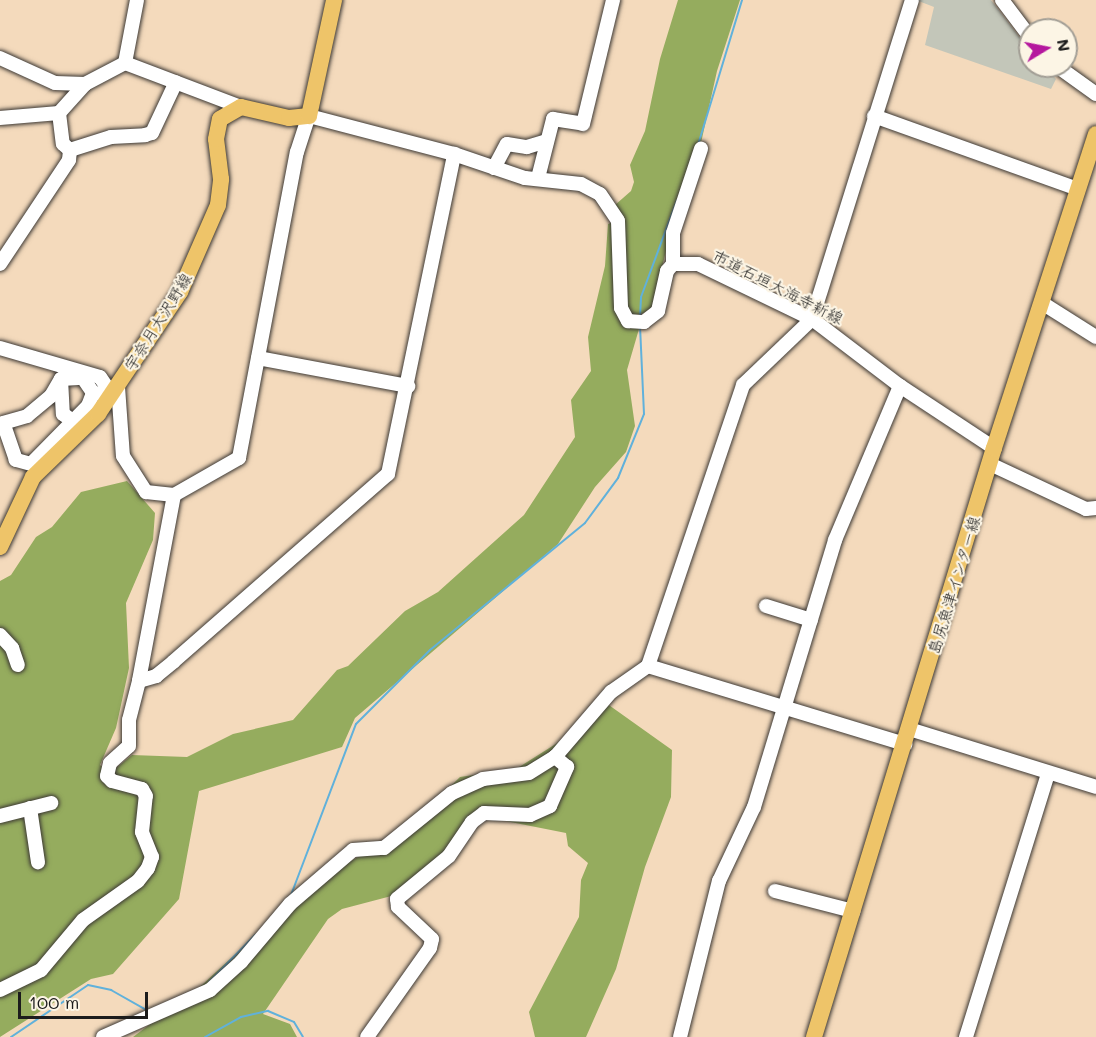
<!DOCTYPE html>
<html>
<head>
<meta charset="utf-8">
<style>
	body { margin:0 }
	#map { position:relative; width:1096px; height:1037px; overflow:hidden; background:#f4dabc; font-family:Mali,"Klee One",sans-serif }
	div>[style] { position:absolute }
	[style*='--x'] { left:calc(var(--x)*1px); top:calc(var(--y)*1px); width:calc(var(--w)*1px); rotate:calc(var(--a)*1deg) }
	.industrial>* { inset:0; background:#c3c6b9 }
	.forest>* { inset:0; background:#95ac5e }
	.stream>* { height:2px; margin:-1px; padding:0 1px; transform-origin:1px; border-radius:1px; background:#60b1db }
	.roads { filter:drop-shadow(0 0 2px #3c3834) drop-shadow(0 0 2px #3c3834) }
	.minor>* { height:14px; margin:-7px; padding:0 7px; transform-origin:7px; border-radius:7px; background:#fff }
	.major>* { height:16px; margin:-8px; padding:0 8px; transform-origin:8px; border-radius:8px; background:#eec469 }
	span { translate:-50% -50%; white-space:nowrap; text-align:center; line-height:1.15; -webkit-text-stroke:4.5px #fcf5e5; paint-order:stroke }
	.street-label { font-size:16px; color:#1c1c1c }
	.north { position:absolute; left:1018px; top:18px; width:60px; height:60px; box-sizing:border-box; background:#fcf5e5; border:2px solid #a29e95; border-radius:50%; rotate:80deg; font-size:16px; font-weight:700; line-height:24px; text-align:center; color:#1c1c1c }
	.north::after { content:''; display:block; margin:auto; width:21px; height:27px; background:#b5179e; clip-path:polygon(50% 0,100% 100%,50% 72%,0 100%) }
	.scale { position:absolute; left:18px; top:992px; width:130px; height:27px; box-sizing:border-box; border:3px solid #1c1c1c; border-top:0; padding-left:8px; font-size:18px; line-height:21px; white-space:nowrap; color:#1c1c1c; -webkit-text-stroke:4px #fcf5e5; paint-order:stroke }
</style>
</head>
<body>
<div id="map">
	<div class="industrial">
		<div style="clip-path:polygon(916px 0,991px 0,1030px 51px,1030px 66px,1044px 66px,1056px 79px,1051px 89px,925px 45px,934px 7px)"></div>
	</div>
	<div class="forest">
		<div style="clip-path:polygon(678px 0,740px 0,717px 71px,701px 143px,671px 230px,652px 309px,630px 319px,624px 307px,622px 230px,615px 205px,631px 191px,634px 182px,630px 165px,645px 131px,660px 59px)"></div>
		<div style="clip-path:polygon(614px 222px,618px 315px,639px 329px,627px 370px,635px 426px,626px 452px,595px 487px,558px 544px,355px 718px,342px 747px,199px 791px,179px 899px,113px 974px,91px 979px,0 1037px,0 581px,11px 575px,36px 537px,52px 527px,81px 492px,127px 481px,155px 513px,153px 540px,126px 603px,129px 668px,116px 728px,100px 765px,110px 773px,132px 755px,187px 757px,233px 734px,293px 720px,337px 670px,348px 666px,405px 611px,438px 592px,524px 515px,575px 437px,571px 400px,591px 371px,588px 337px,605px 266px,608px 224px)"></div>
		<div style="clip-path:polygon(606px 703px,672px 750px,671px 797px,645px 867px,616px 969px,586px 1037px,535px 1037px,529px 1012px,579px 917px,581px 880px,588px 863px,568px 846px,566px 833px,486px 817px,399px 894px,342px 909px,328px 919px,263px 1014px,290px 1024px,297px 1037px,133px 1037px,202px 985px,283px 910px,340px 867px,404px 832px,460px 777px,516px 769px,589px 723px)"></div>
	</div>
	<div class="stream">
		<div style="--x:698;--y:145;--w:152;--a:-73.1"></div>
		<div style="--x:640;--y:317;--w:20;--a:-87"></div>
		<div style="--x:641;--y:297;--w:103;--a:-69.6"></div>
		<div style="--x:291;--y:895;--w:183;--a:-69.2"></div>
		<div style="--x:356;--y:724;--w:105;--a:-45"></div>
		<div style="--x:430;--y:650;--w:200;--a:-39.3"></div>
		<div style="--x:585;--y:523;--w:56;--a:-53.7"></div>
		<div style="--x:618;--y:478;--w:69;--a:-67.9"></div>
		<div style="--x:644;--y:414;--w:88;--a:-92.6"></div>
		<div style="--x:209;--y:982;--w:66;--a:-45.6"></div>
		<div style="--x:11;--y:1037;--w:93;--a:-34"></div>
		<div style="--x:88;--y:985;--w:24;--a:12"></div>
		<div style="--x:111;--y:990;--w:43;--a:29.6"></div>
		<div style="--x:205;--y:1037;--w:41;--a:-29.1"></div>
		<div style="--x:241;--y:1017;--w:28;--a:-13"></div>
		<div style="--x:268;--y:1011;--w:28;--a:23"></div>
		<div style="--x:294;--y:1022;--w:17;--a:59"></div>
	</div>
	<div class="roads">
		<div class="minor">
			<div style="--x:1002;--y:0;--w:46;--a:52.9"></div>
			<div style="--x:0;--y:58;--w:60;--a:24.4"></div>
			<div style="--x:55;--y:83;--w:30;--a:2"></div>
			<div style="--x:125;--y:63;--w:64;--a:-79.2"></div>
			<div style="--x:1057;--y:66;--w:48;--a:35.7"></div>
			<div style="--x:59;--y:113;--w:31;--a:83"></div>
			<div style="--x:63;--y:144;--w:9;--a:41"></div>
			<div style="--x:70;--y:150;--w:43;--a:-17.6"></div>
			<div style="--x:111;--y:137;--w:34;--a:-3"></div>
			<div style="--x:145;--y:135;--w:7;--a:-16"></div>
			<div style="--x:152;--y:133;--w:56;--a:-64.8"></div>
			<div style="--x:874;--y:116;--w:217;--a:19.7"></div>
			<div style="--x:0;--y:118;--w:59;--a:-4.8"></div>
			<div style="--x:59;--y:113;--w:39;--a:-48"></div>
			<div style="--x:85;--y:84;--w:45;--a:-27.7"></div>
			<div style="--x:125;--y:63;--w:124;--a:20.8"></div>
			<div style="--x:494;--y:168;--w:27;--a:-62"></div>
			<div style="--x:507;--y:144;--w:20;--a:9"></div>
			<div style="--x:527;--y:147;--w:21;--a:-17"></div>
			<div style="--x:538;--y:178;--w:61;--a:-75.7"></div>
			<div style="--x:553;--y:119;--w:30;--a:9"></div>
			<div style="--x:583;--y:124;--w:128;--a:-76.4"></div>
			<div style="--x:0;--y:264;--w:125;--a:-56.4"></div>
			<div style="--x:69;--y:160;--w:10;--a:-84"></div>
			<div style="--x:673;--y:264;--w:31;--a:-90"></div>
			<div style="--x:673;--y:233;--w:89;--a:-71.6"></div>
			<div style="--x:1042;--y:303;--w:64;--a:32.2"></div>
			<div style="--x:0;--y:348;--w:104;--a:16.2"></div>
			<div style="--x:100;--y:377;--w:22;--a:56"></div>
			<div style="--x:258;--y:358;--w:153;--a:10.6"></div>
			<div style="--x:61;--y:379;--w:35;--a:87"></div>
			<div style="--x:63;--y:414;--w:14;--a:36"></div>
			<div style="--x:118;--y:387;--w:69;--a:85.9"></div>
			<div style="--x:123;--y:456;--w:43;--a:57.4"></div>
			<div style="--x:146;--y:492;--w:28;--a:6"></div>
			<div style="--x:174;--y:495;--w:75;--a:-29.6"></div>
			<div style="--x:239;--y:458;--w:311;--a:-79.3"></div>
			<div style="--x:297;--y:152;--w:38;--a:-72"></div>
			<div style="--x:309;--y:116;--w:150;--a:14.7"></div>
			<div style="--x:454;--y:154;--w:75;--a:18.7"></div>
			<div style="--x:525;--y:178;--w:56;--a:6.1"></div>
			<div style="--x:581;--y:184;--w:21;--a:28"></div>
			<div style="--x:600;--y:194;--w:32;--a:56"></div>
			<div style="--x:618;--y:221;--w:87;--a:88"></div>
			<div style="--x:621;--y:308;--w:15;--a:62"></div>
			<div style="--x:628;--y:321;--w:16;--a:4"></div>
			<div style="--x:644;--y:322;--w:18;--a:-38"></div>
			<div style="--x:658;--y:311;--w:41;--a:-77.3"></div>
			<div style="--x:667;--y:271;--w:9;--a:-49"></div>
			<div style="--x:673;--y:264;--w:25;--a:0"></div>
			<div style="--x:698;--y:264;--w:127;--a:25.8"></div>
			<div style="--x:812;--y:319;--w:111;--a:37.3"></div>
			<div style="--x:900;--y:386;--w:113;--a:33.4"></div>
			<div style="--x:93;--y:393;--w:14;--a:111"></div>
			<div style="--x:88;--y:406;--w:81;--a:134.5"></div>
			<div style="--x:31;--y:464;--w:16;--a:-165"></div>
			<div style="--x:16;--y:460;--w:39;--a:-109"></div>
			<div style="--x:3;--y:423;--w:25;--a:-16"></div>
			<div style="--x:27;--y:416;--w:31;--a:-40"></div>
			<div style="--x:51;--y:396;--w:20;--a:-60"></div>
			<div style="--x:61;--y:379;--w:22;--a:-3"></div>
			<div style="--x:83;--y:378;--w:18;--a:56"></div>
			<div style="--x:93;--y:393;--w:19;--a:6"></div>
			<div style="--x:990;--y:464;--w:106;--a:25.1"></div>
			<div style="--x:1086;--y:509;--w:10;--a:-6"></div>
			<div style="--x:174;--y:495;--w:189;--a:100.7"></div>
			<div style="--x:139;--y:681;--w:18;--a:-16"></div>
			<div style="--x:156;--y:676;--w:22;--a:-39"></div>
			<div style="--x:173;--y:662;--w:286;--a:-41.2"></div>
			<div style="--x:388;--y:474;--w:327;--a:-78.3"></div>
			<div style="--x:766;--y:606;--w:47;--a:17.3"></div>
			<div style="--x:0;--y:635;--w:18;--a:47"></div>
			<div style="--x:12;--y:648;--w:18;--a:71"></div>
			<div style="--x:648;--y:666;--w:269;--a:16.9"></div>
			<div style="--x:909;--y:729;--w:196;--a:17.2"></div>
			<div style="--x:30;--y:808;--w:55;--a:81.6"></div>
			<div style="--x:0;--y:816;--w:53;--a:-14.3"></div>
			<div style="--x:775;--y:891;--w:81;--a:14.4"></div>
			<div style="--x:0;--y:990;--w:46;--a:-26"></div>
			<div style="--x:41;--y:970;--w:65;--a:-50"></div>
			<div style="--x:83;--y:920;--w:67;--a:-35.3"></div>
			<div style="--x:138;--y:881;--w:16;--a:-52"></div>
			<div style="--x:148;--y:868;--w:12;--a:-70"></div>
			<div style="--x:152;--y:857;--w:27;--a:-112"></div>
			<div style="--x:142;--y:832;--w:36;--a:-84"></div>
			<div style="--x:146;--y:796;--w:8;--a:-120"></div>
			<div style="--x:142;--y:789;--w:31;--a:-165"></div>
			<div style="--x:112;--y:781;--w:7;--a:-135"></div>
			<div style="--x:107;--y:776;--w:13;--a:-77"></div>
			<div style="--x:110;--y:763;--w:25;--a:-42"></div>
			<div style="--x:129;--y:746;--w:26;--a:-90"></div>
			<div style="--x:129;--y:720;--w:40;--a:-75.6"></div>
			<div style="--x:103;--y:1037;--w:117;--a:-23.7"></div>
			<div style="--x:210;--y:990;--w:42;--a:-42.1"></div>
			<div style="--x:241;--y:962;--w:76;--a:-49.8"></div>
			<div style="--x:290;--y:904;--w:83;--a:-40.6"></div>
			<div style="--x:353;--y:850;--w:31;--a:-4"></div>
			<div style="--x:384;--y:848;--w:87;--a:-39"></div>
			<div style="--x:452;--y:793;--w:34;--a:-24"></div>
			<div style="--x:483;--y:779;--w:46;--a:-7.4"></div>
			<div style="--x:529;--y:773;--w:31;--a:-32"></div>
			<div style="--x:555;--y:757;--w:86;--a:-49.3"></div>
			<div style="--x:611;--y:692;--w:45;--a:-35.1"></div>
			<div style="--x:648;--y:666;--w:297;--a:-71.3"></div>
			<div style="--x:743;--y:385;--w:95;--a:-43.7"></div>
			<div style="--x:812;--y:319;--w:334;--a:-72.6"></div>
			<div style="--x:367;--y:1037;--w:109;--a:-54.7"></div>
			<div style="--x:430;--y:948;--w:9;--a:-77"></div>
			<div style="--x:432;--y:939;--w:47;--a:-136.7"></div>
			<div style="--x:398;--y:907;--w:8;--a:-97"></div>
			<div style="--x:397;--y:899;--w:67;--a:-39.6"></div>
			<div style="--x:449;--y:856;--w:41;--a:-55.9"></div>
			<div style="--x:472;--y:822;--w:15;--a:-37"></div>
			<div style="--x:484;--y:813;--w:46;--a:2.5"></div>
			<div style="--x:530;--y:815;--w:22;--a:-24"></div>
			<div style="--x:550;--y:806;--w:43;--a:-66.4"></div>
			<div style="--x:567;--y:767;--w:16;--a:-140"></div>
			<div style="--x:680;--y:1037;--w:161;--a:-76"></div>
			<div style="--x:719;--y:881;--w:82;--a:-64.7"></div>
			<div style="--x:754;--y:807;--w:279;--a:-73.1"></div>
			<div style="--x:835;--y:540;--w:167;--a:-67.1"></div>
			<div style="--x:966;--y:1037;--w:276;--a:-72.7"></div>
		</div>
		<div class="major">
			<div style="--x:0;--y:547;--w:77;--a:-64.8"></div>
			<div style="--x:33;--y:477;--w:91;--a:-44.1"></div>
			<div style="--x:98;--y:414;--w:147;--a:-56.1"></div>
			<div style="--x:180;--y:292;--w:95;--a:-66.4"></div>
			<div style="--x:218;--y:205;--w:26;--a:-83"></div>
			<div style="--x:221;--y:179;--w:40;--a:-97.1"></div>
			<div style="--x:216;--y:139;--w:20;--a:-79"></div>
			<div style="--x:220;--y:119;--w:24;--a:-30"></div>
			<div style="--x:241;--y:107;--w:49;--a:12.9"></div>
			<div style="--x:289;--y:118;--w:20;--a:-6"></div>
			<div style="--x:309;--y:116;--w:119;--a:-77.8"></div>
			<div style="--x:814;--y:1037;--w:616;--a:-73.01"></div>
			<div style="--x:994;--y:448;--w:330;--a:-72"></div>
		</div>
	</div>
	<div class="street-label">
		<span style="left:778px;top:287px;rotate:27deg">市道石垣大海寺新線</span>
		<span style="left:158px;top:322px;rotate:-58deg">宇奈月大沢野線</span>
		<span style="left:954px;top:585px;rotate:-73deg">島尻魚津インター線</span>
	</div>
	<div class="north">N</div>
	<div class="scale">100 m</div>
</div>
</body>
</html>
